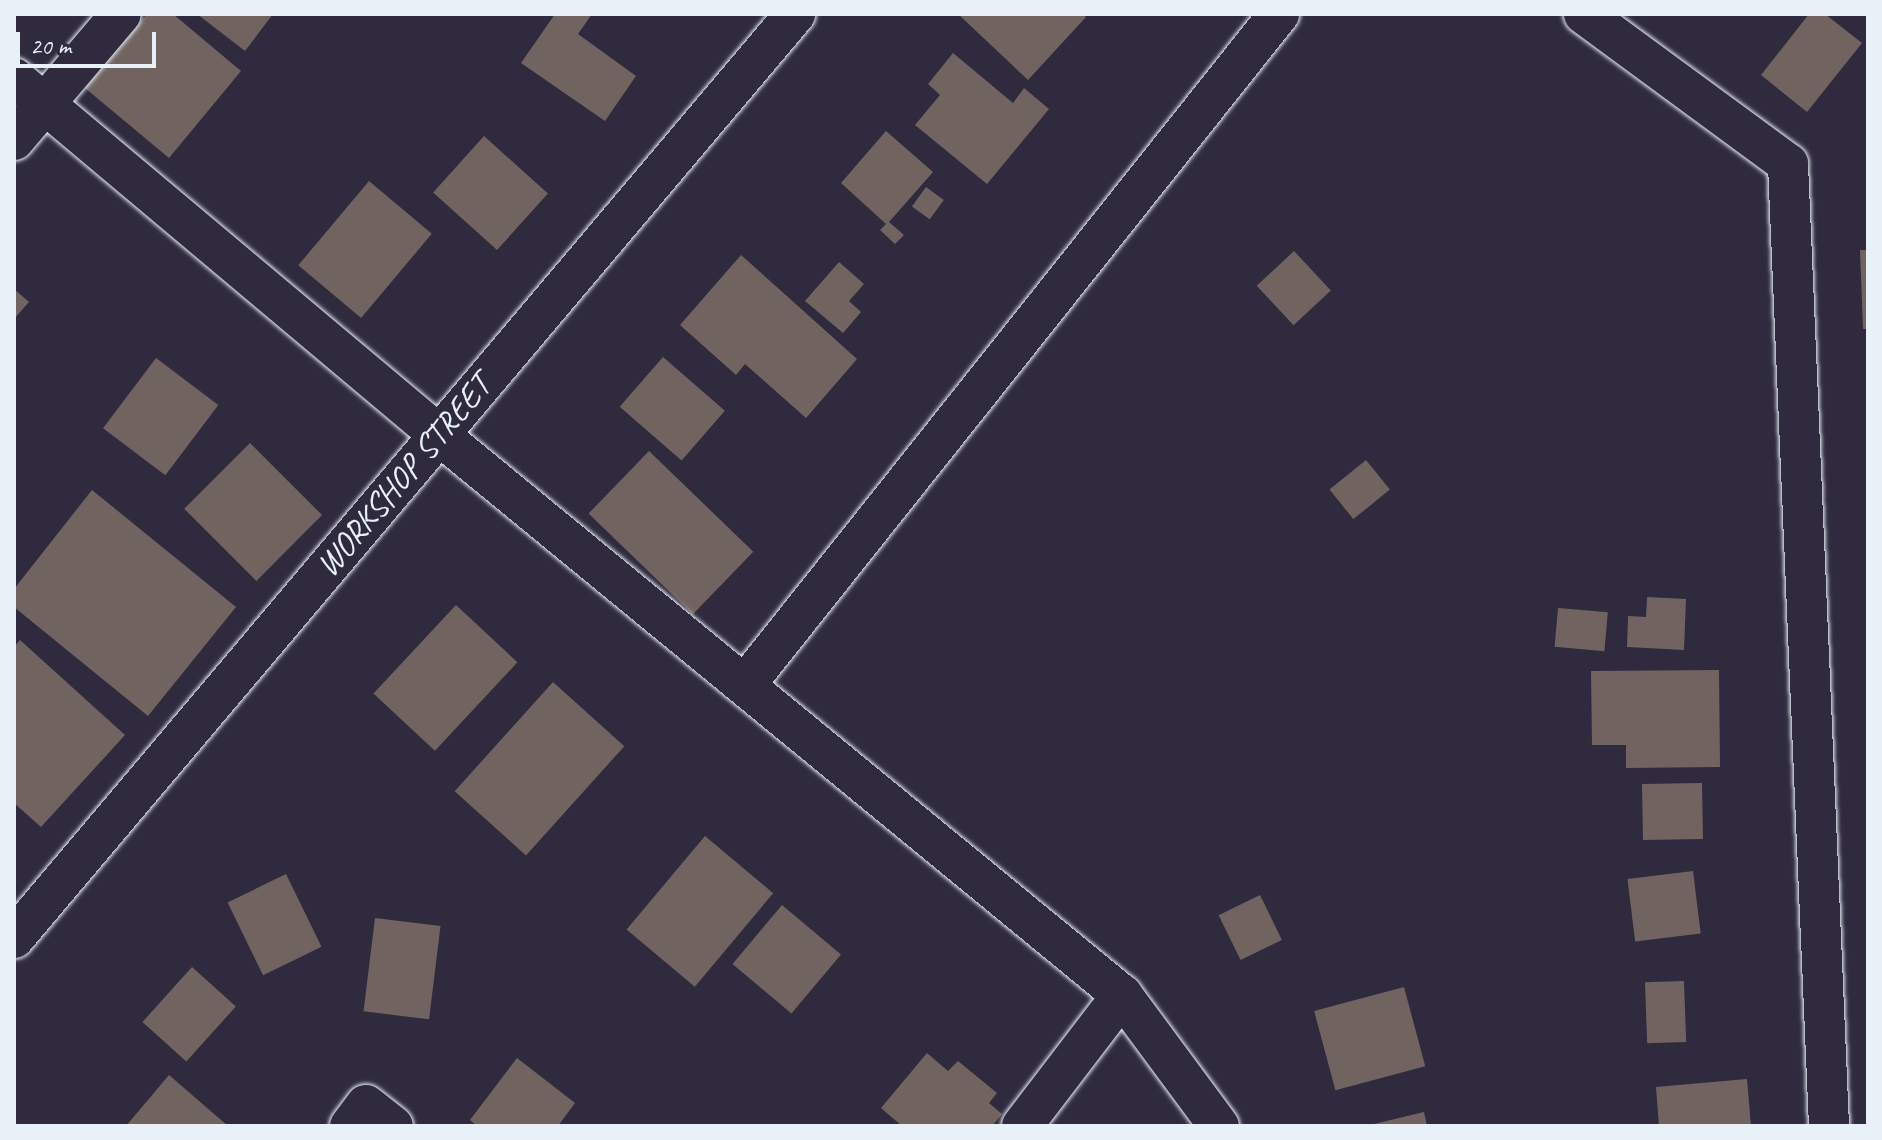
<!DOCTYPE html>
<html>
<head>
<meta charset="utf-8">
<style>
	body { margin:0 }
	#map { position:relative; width:1882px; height:1140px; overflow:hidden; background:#2f2a3d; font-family:Caveat,sans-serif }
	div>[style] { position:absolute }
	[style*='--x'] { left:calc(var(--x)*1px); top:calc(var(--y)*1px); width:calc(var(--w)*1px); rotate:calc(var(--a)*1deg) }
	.building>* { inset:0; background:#716460; transform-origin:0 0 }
	.roads { filter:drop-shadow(0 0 2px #e8f1f8) drop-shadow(0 0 2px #e8f1f8) }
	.street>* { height:40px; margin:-20px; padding:0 20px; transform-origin:20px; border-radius:20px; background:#2f2a3d }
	span { translate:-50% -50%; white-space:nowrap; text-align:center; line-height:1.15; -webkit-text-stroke:8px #2f2a3d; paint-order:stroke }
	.street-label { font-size:34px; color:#e8f1f8 }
	.frame { position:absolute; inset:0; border:16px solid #e8f1f8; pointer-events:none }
	.scale { position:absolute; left:16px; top:32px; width:140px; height:36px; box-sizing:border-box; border:4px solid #e8f1f8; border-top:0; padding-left:10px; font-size:24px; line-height:28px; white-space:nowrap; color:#e8f1f8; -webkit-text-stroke:6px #2f2a3d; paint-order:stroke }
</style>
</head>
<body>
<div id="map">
	<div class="building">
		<div style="clip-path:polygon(147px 14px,173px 14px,241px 71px,169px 158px,85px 88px)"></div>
		<div style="clip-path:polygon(197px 14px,273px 14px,245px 51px)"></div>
		<div style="clip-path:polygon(555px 14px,592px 14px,578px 34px,636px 76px,605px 121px,521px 63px)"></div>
		<div style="clip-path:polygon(958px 14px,1082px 14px,1086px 17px,1028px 80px)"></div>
		<div style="clip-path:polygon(1809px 14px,1825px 14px,1862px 43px,1807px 112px,1761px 75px)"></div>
		<div style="clip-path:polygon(953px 53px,1013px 103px,1024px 88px,1049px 109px,987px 184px,915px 125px,940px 95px,928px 84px)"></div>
		<div style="clip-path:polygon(886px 131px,933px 172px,889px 222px,904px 235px,895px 244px,880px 230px,886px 224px,841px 183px)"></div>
		<div style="left:484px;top:136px;width:86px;height:76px;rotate:42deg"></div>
		<div style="left:369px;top:181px;width:82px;height:110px;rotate:40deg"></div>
		<div style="left:926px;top:187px;width:22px;height:24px;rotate:36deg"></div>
		<div style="clip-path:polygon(1860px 250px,1868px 250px,1868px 329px,1863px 329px)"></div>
		<div style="left:1294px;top:251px;width:54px;height:51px;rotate:47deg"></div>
		<div style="clip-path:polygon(741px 255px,857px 359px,806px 418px,745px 364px,736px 375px,680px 325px)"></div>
		<div style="clip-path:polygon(839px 262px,864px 284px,849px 301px,861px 312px,843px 333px,805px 301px)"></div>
		<div style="clip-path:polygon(14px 289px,29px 302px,14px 319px)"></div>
		<div style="left:663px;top:357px;width:82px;height:66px;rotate:41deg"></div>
		<div style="left:156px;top:358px;width:78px;height:88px;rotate:37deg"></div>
		<div style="left:250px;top:443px;width:102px;height:93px;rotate:45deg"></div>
		<div style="left:649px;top:451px;width:145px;height:87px;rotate:44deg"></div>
		<div style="left:1366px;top:460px;width:38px;height:47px;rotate:51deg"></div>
		<div style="clip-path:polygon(92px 490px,236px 607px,148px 716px,14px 607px,14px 589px)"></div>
		<div style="clip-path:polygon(1647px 597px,1686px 599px,1684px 650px,1627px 647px,1628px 616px,1646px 617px)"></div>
		<div style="left:456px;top:605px;width:84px;height:121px;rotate:43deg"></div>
		<div style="left:1558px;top:608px;width:50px;height:39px;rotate:5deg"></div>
		<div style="clip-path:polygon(20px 640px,125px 735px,41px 827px,14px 803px,14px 647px)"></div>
		<div style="clip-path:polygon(1719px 670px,1720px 767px,1626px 768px,1626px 745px,1592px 745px,1591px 671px)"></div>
		<div style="left:553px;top:682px;width:96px;height:147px;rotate:42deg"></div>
		<div style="left:1702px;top:783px;width:56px;height:60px;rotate:89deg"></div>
		<div style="left:705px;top:836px;width:89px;height:122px;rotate:40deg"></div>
		<div style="left:1693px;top:871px;width:63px;height:66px;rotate:83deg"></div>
		<div style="left:286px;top:874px;width:81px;height:65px;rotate:64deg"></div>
		<div style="left:1260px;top:895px;width:50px;height:46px;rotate:64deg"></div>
		<div style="left:782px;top:905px;width:77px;height:77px;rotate:40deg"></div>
		<div style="left:375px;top:918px;width:66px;height:94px;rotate:7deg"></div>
		<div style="left:192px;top:967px;width:59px;height:74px;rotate:42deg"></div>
		<div style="left:1684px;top:981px;width:61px;height:39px;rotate:88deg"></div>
		<div style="left:1404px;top:987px;width:82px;height:93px;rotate:75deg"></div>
		<div style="clip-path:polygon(927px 1053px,948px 1071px,958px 1061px,997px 1093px,989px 1103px,1002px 1114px,992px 1126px,902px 1126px,881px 1108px)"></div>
		<div style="clip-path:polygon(517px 1058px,575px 1103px,558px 1126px,477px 1126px,470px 1120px)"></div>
		<div style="clip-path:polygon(169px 1075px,228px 1126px,126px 1126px)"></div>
		<div style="clip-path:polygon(1747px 1079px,1751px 1126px,1659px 1126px,1656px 1087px)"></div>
		<div style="clip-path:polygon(1424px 1112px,1427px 1126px,1371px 1126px,1370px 1125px)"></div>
	</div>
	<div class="roads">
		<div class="street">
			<div style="--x:1584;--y:14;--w:253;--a:36.3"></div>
			<div style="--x:1788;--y:164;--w:963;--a:87.56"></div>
			<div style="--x:14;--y:78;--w:554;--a:40.02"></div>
			<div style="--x:438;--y:434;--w:885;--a:39.36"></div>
			<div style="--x:1122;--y:995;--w:163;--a:53.5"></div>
			<div style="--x:14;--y:140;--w:165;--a:-49.7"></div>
			<div style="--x:745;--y:685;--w:858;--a:-51.49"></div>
			<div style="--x:14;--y:938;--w:1210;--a:-49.79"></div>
			<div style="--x:350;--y:1126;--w:26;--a:-53"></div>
			<div style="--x:366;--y:1105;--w:34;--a:38"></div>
			<div style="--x:1022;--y:1126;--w:165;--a:-52.6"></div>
		</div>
	</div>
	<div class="street-label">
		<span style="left:403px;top:475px;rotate:-50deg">WORKSHOP STREET</span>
	</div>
	<div class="frame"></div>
	<div class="scale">20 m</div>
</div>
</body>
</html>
